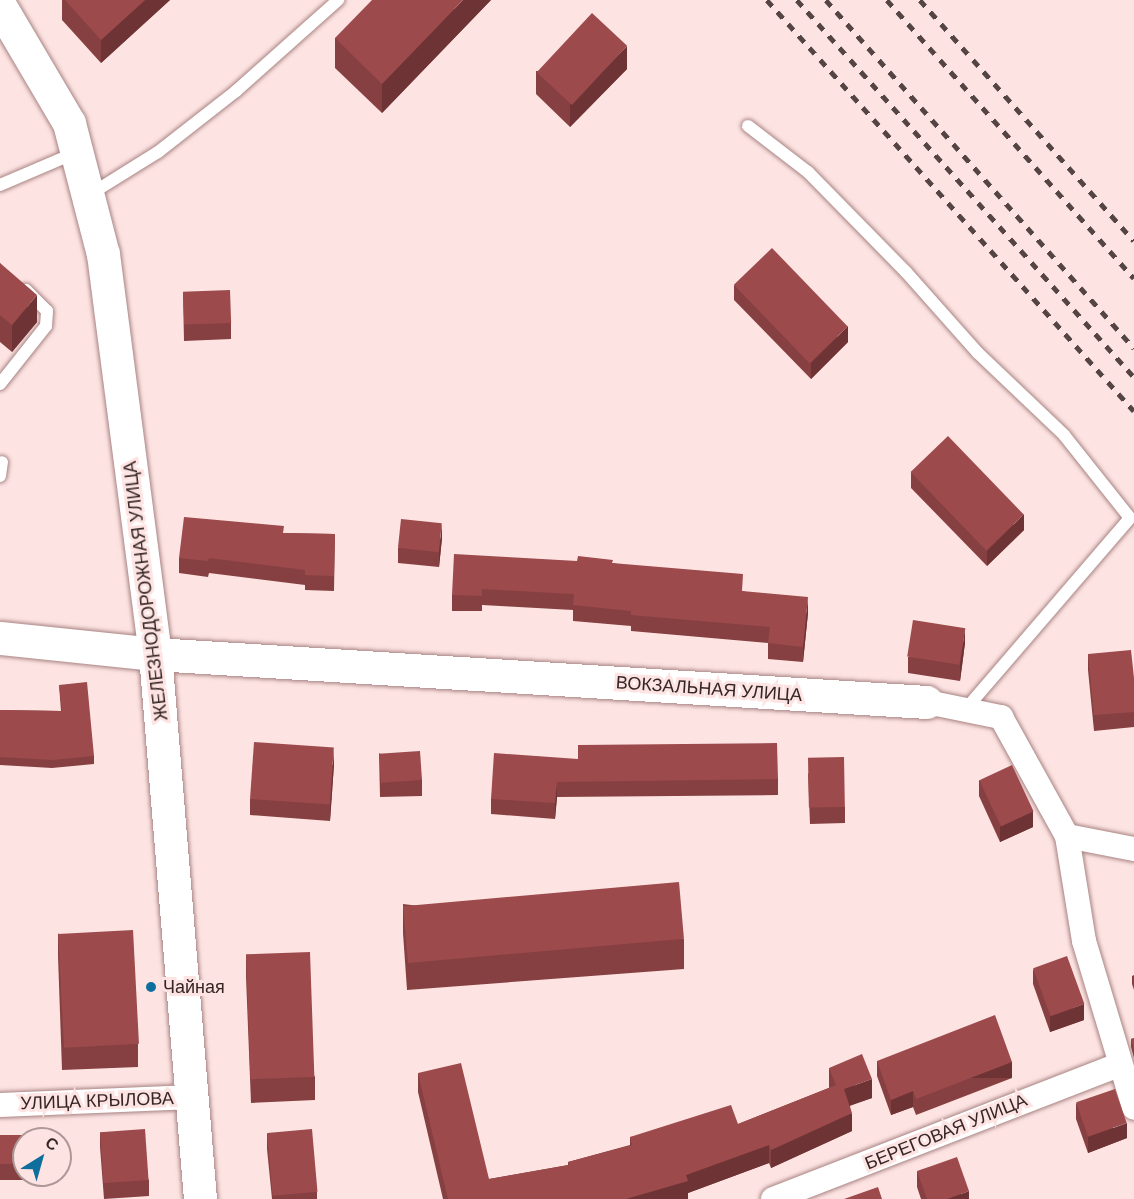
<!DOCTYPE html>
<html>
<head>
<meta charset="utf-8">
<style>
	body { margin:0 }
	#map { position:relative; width:1134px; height:1199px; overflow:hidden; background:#fde4e3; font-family:Arial,sans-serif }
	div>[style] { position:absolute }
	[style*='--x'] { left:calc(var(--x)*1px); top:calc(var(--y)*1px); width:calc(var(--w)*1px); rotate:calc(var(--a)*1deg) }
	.roads { filter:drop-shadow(0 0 2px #a88382) drop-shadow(0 0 2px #a88382) }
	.lane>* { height:12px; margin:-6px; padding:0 6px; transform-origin:6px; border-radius:6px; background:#fff }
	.street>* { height:24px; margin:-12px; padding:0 12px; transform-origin:12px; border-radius:12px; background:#fff }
	.secondary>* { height:33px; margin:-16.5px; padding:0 16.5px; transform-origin:16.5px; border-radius:16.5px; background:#fff }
	.primary>* { height:33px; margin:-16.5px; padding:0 16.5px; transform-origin:16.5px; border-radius:16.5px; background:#fff }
	.rail>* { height:4.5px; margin-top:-2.25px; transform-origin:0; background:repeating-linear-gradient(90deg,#544443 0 8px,transparent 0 16px) }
	.wall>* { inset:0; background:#874041 }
	.shaded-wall>* { inset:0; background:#6e3435; transform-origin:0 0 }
	.building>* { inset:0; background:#9d4a4c; transform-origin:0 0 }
	.dots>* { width:16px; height:16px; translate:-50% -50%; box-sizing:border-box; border:3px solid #fde4e3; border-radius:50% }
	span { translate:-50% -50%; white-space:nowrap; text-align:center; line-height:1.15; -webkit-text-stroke:6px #fde4e3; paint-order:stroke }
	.street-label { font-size:18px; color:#352625 }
	.poi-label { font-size:18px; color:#352625 }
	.left { translate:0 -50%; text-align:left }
	.north { position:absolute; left:12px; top:1127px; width:60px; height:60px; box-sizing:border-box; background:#fde4e3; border:2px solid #ad9897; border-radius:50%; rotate:37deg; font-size:16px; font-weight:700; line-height:24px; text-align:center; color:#352625 }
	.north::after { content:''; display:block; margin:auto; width:21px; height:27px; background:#0e6f9d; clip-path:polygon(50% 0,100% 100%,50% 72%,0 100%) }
</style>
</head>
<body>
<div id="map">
	<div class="roads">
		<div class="lane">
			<div style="--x:748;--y:126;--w:76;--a:37.5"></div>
			<div style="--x:808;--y:172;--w:140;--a:45.6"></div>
			<div style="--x:906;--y:272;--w:108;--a:48.4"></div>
			<div style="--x:978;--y:353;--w:119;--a:43.6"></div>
			<div style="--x:1064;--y:435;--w:106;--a:51.5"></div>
			<div style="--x:1130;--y:518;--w:253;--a:130.7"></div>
			<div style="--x:0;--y:185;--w:82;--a:-23.1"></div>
			<div style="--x:89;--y:195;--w:81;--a:-31.9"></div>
			<div style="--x:158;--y:152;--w:99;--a:-38"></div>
			<div style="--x:236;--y:91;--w:137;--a:-41.7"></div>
			<div style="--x:0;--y:384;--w:74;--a:-51.6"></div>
			<div style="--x:46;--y:326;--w:15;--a:-86"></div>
			<div style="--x:47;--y:311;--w:30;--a:-135"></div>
			<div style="--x:0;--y:476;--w:14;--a:-82"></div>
		</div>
		<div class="street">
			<div style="--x:927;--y:702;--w:76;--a:11.5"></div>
			<div style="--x:1001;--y:717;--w:136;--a:61"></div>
			<div style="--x:1067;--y:836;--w:106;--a:80.8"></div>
			<div style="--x:1084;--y:941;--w:174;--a:73.3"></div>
			<div style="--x:1067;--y:836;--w:68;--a:11"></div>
			<div style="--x:0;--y:1105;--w:193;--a:-2.4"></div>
			<div style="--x:773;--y:1199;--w:371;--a:-21.2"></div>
		</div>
		<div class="secondary">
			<div style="--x:0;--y:638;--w:156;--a:5.9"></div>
			<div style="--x:155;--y:654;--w:773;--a:3.56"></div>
		</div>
		<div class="primary">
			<div style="--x:0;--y:6;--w:136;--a:59.5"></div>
			<div style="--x:69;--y:123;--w:135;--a:75.5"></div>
			<div style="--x:103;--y:254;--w:403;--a:82.6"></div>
			<div style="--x:155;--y:654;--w:547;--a:85.28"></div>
		</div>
	</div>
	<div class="rail">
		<div style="--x:767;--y:0;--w:551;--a:48.24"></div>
		<div style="--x:797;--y:0;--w:506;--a:48.21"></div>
		<div style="--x:826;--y:0;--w:465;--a:48.5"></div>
		<div style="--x:887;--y:0;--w:372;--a:48.4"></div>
		<div style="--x:920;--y:0;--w:322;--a:48.4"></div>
	</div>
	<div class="wall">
		<div style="clip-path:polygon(62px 0,170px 0,101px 63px,62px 20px)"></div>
		<div style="clip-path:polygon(491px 0,382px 113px,335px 68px,335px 38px)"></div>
		<div style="clip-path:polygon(627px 69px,570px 127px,536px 94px,536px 71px)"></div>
		<div style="clip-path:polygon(0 263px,37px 322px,12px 352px,0 342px)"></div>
		<div style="clip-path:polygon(734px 285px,848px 342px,811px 379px,734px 300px)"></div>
		<div style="clip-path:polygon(183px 292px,231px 323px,231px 339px,184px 341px)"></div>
		<div style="clip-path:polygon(911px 472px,1024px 530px,987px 566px,911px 488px)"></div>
		<div style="clip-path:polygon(284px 533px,335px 534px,334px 591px,305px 590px,305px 585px,209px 573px,208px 577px,179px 573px,179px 558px)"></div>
		<div style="clip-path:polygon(442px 538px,439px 567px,398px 563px,398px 548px)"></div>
		<div style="clip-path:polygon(613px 563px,743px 591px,808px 613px,803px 662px,768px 659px,768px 643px,631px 631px,631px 626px,573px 621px,573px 610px,482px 605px,482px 611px,452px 611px,452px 595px)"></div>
		<div style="clip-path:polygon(965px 643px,960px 681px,908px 673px,908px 657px)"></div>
		<div style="clip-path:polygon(1088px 654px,1134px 678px,1134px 727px,1094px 731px,1088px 670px)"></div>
		<div style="clip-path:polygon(59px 685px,94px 756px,94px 764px,52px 768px,0 765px,0 710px,61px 711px)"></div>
		<div style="clip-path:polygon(578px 745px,778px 779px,778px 795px,557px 797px,555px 819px,491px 814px,491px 799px,578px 759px)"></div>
		<div style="clip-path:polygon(379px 753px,422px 780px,422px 796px,380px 797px)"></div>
		<div style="clip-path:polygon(334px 764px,330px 821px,250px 815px,250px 799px)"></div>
		<div style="clip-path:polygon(808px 773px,845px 807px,845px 823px,810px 824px)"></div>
		<div style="clip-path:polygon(979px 780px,1033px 827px,1000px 842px,979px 796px)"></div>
		<div style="clip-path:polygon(403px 904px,684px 939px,684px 969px,407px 990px,403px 933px)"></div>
		<div style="clip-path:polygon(58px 933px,138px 1044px,138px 1067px,62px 1070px,58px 956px)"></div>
		<div style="clip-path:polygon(246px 954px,315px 1077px,315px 1100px,251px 1103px,246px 977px)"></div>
		<div style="clip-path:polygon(1033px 969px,1084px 1020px,1050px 1032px,1033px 984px)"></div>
		<div style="clip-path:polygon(1134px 975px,1134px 990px,1132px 984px,1132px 976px)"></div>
		<div style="clip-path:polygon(1134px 1038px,1134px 1058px,1131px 1047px,1131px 1039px)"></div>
		<div style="clip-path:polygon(877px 1061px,1012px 1078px,916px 1115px,913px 1107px,891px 1115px,877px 1076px)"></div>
		<div style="clip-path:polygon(829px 1068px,872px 1098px,850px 1105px,852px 1131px,771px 1168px,769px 1163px,688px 1193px,688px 1199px,443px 1199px,418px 1092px,418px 1073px,489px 1179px,568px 1165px,568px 1162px,630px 1145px,630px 1137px,738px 1124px,829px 1088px)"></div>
		<div style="clip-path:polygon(1076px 1103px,1127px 1138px,1088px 1153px,1076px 1119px)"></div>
		<div style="clip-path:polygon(100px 1132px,149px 1180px,149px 1196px,104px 1199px,100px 1147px)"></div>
		<div style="clip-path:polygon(267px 1133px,317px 1192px,317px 1199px,272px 1199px,267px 1149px)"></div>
		<div style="clip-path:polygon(0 1135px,24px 1139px,24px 1175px,40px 1175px,40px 1180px,0 1180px)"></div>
		<div style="clip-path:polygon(917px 1171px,969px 1199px,921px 1199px,917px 1187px)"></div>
	</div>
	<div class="shaded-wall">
		<div style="clip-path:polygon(145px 0,170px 0,101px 63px,101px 40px)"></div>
		<div style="clip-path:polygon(463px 0,491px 0,382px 113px,382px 84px)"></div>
		<div style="clip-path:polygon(627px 46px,627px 69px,570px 127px,570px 104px)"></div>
		<div style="clip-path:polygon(37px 295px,37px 322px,12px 352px,12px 325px)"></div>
		<div style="clip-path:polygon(848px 326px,848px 342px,811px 379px,811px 363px)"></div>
		<div style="clip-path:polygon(1024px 514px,1024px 530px,987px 566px,987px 551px)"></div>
		<div style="clip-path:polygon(442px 523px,442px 538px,439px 567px,439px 552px)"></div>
		<div style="clip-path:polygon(808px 597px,808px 613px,803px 662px,803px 647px)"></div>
		<div style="clip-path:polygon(965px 628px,965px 643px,960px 681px,960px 665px)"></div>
		<div style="clip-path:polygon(334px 748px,334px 764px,330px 821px,330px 806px)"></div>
		<div style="clip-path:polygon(557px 782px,557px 797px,555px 819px,555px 803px)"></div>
		<div style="clip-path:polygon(1033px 811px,1033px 827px,1000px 842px,1000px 826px)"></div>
		<div style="clip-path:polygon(1084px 1004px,1084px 1020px,1050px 1032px,1050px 1016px)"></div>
		<div style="left:1012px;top:1062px;width:16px;height:103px;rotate:90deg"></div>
		<div style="clip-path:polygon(872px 1079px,872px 1098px,844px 1108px,844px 1089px)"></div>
		<div style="clip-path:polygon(913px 1091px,913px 1107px,891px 1115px,891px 1100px)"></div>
		<div style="clip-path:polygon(852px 1113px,852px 1131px,771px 1168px,771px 1150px)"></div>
		<div style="clip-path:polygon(1127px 1123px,1127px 1138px,1088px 1153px,1088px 1137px)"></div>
		<div style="clip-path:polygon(769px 1145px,769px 1163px,688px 1193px,688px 1199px,626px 1199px,686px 1175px)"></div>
		<div style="clip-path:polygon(969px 1191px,969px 1199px,947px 1199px)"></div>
	</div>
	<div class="building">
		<div style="clip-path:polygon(65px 0,145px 0,101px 40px)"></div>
		<div style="clip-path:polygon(372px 0,463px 0,382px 84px,335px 38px)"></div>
		<div style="left:592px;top:13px;width:48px;height:81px;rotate:43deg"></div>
		<div style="left:772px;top:248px;width:109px;height:53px;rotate:46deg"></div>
		<div style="clip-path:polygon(0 263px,37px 295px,12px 325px,0 315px)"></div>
		<div style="left:230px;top:290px;width:33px;height:47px;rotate:88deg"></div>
		<div style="left:948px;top:436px;width:109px;height:52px;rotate:46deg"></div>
		<div style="clip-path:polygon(184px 517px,284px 526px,283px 533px,335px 534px,334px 576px,305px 575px,305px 570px,209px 558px,208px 561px,179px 558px)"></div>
		<div style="left:401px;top:519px;width:41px;height:29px;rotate:6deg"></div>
		<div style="clip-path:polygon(454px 554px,577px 561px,578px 556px,613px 560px,612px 563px,743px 574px,742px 591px,808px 597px,803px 647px,768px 643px,770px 627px,631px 615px,631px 611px,573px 605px,574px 594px,482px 589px,482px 596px,452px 595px)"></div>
		<div style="left:913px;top:620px;width:53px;height:37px;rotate:9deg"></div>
		<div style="clip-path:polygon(1131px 650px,1134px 678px,1134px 712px,1094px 715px,1088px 654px)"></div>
		<div style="clip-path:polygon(87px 682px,94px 756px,52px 760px,0 757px,0 710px,62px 711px,59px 685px)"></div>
		<div style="left:254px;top:742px;width:80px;height:57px;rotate:4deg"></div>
		<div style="clip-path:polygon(777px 743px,778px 779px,557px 782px,555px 803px,491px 799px,494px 753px,578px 759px,578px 745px)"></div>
		<div style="left:420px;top:751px;width:29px;height:41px;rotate:86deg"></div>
		<div style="left:844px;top:757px;width:50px;height:36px;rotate:89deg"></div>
		<div style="left:1012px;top:765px;width:51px;height:36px;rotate:65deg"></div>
		<div style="left:679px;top:882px;width:57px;height:277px;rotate:85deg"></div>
		<div style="left:133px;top:930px;width:114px;height:75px;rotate:87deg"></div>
		<div style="left:310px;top:952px;width:125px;height:64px;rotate:88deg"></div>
		<div style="left:1067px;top:956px;width:51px;height:36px;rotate:70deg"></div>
		<div style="clip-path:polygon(995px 1015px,1012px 1062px,916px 1099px,913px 1091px,891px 1100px,877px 1061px)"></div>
		<div style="clip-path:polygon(1134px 1038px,1134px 1050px,1131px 1039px)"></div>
		<div style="clip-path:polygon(862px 1054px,872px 1079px,844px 1089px,852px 1113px,771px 1150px,769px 1145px,686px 1175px,688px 1181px,626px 1199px,448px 1199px,418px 1073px,461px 1063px,489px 1179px,569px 1165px,568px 1162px,632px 1145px,630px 1137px,731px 1105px,738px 1124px,836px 1085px,829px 1068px)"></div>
		<div style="left:1115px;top:1089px;width:36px;height:41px;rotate:71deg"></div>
		<div style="left:145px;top:1129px;width:51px;height:45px;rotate:86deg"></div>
		<div style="left:312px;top:1129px;width:63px;height:45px;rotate:85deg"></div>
		<div style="clip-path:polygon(0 1135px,39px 1135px,40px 1139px,24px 1139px,24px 1164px,0 1164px)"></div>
		<div style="clip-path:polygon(957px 1157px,969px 1191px,947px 1199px,927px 1199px,917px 1171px)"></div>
		<div style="clip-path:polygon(878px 1187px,882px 1199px,844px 1199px)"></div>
	</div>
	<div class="dots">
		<div style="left:151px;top:987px;background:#0e6f9d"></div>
	</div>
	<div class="street-label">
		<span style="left:146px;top:591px;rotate:-97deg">ЖЕЛЕЗНОДОРОЖНАЯ УЛИЦА</span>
		<span style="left:709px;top:689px;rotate:4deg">ВОКЗАЛЬНАЯ УЛИЦА</span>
		<span style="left:97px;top:1101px;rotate:-2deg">УЛИЦА КРЫЛОВА</span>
		<span style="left:946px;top:1132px;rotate:-22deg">БЕРЕГОВАЯ УЛИЦА</span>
	</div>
	<div class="poi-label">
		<span class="left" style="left:163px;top:987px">Чайная</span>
	</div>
	<div class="north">С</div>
</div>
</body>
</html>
